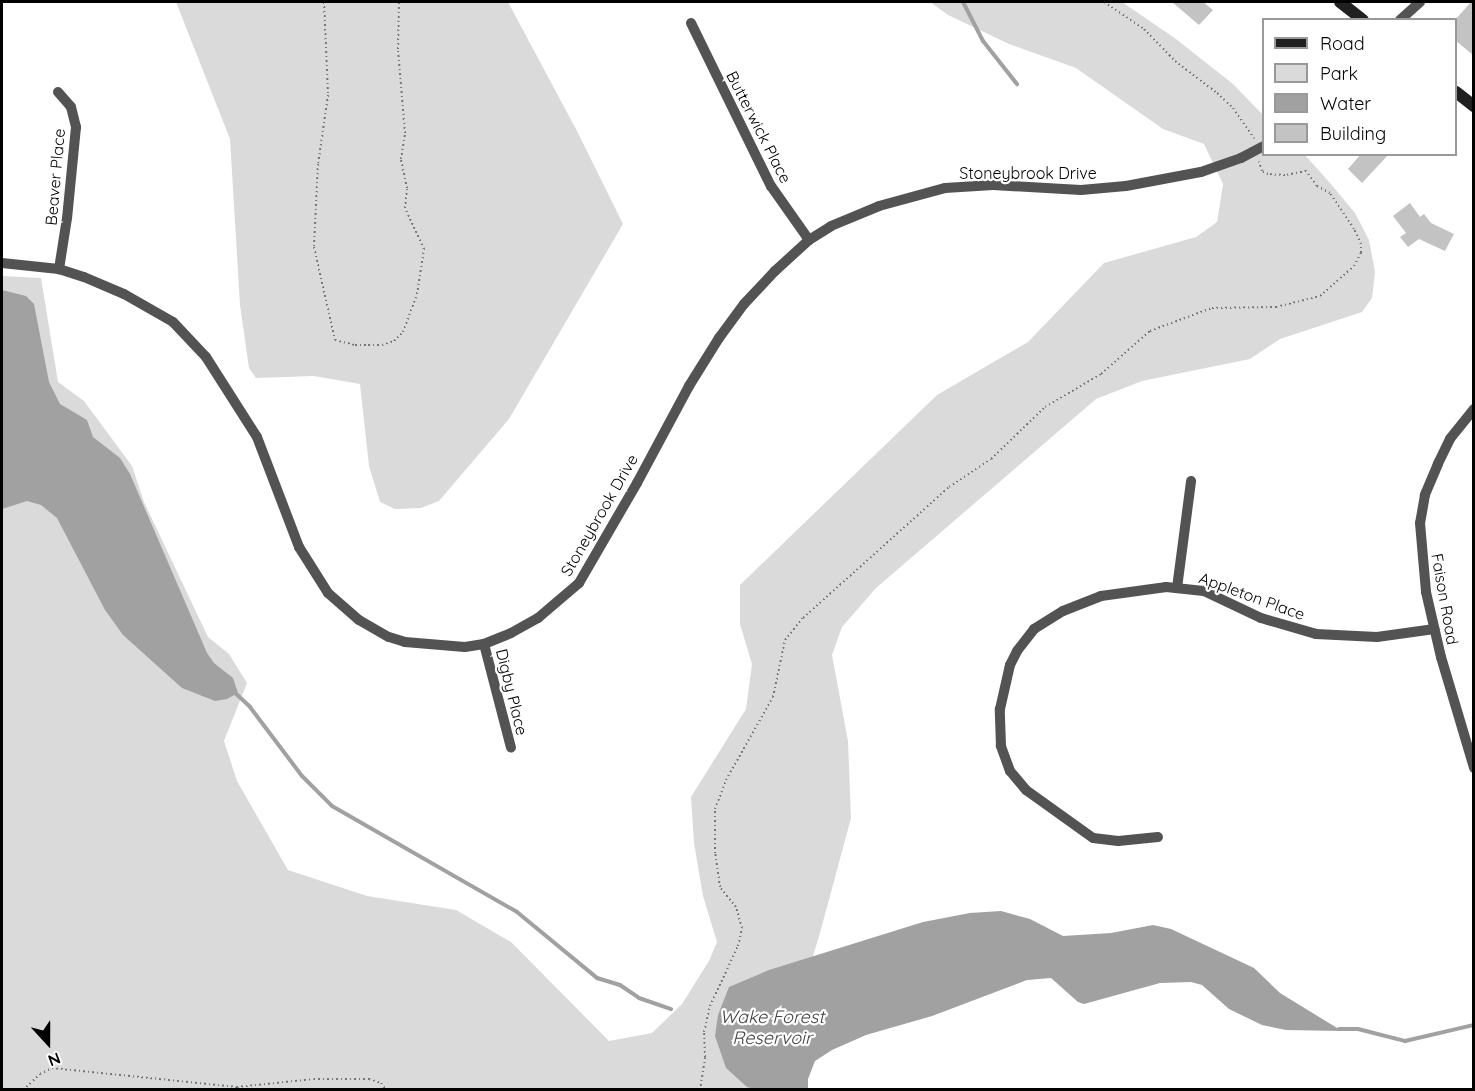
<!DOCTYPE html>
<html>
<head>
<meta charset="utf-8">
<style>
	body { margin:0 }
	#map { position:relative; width:1475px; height:1091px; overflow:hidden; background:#fff; font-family:Quicksand,sans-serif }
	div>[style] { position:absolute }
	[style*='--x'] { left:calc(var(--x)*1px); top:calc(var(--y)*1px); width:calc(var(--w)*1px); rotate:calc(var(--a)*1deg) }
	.green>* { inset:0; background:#dadada }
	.water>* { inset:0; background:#a1a1a1 }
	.stream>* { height:4px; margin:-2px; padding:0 2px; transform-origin:2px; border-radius:2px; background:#a1a1a1 }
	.building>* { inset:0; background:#c3c3c3 }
	.path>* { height:2px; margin-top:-1px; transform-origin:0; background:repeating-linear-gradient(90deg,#757575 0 1.5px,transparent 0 4.5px) }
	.street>* { height:10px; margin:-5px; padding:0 5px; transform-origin:5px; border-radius:5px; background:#535353 }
	.secondary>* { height:12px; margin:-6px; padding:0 6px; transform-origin:6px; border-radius:6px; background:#202020 }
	span { translate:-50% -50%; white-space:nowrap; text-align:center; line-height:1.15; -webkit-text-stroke:4.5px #fff; paint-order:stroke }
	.street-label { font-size:16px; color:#000 }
	.water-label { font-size:18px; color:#424242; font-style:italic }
	.frame { position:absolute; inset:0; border:3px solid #000; pointer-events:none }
	.legend { position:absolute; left:1262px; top:18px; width:195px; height:138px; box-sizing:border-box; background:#fff; border:2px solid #999; margin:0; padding:8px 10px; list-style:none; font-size:18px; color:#000 }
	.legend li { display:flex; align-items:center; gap:12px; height:30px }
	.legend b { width:30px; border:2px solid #999 }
	.north { position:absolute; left:18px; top:1013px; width:60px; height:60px; -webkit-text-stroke:4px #fff; paint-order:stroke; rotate:159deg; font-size:16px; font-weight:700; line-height:24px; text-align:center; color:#000 }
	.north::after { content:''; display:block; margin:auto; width:21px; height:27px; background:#000; clip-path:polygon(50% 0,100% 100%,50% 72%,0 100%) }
</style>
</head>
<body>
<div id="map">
	<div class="green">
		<div style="clip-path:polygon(176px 2px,508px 2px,577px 131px,623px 224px,509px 419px,439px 501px,421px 508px,395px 509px,380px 502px,369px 466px,360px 384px,314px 376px,256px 378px,249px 368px,240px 305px,230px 139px)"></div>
		<div style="clip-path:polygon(930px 2px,1122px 2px,1176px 39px,1233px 84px,1263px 115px,1264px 154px,1305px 155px,1330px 183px,1355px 213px,1369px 240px,1375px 272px,1372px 298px,1362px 312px,1280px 339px,1250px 359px,1142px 381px,1096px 399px,876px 588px,842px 627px,832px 655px,848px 741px,851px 818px,820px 933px,772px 1090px,2px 1089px,2px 276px,41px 278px,58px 382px,84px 401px,132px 466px,144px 502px,208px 637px,229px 654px,247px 683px,224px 741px,237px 781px,288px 870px,367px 896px,456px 910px,511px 942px,609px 1041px,652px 1033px,682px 1004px,709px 961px,717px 942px,703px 896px,694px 843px,691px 797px,746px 709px,752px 664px,740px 624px,740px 585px,937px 395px,1028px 342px,1104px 263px,1196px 237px,1217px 222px,1223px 184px,1204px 144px,1163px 129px,1076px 68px,1009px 44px,948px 15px)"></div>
	</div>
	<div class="water">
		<div style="clip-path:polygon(2px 290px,26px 296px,34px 304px,49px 382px,60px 404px,87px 420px,93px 437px,120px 458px,130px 474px,207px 653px,214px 663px,233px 678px,238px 693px,227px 699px,215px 701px,182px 688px,123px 635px,105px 610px,57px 518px,41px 505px,27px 501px,2px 509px)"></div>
		<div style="clip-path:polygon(1001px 911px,1030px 919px,1063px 936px,1111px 933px,1153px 925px,1171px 929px,1254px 968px,1280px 993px,1342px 1031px,1286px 1030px,1262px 1025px,1229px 1009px,1202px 985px,1191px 982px,1160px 983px,1084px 1004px,1078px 1002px,1051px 978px,1027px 980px,932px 1016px,866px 1035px,832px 1050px,815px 1061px,808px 1079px,808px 1089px,759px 1090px,747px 1087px,726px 1068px,715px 1036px,718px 1015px,729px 987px,769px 970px,923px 922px,970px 913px)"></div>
	</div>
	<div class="stream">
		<div style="--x:963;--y:2;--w:44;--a:62.9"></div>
		<div style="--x:983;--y:41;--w:55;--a:51.7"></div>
		<div style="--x:232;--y:690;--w:25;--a:43"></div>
		<div style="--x:250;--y:707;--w:86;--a:53"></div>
		<div style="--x:302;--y:776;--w:42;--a:45"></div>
		<div style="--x:332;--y:806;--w:213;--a:29.8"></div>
		<div style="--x:517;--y:912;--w:104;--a:39.5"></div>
		<div style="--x:597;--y:978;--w:24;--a:17"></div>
		<div style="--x:620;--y:985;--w:23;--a:34"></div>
		<div style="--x:639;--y:998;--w:34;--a:19"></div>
		<div style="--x:1339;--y:1029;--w:19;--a:0"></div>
		<div style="--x:1358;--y:1029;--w:49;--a:14.3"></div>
		<div style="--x:1405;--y:1041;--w:71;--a:-13.1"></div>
	</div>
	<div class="building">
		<div style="clip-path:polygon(1172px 2px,1203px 2px,1213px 10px,1199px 25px)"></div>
		<div style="clip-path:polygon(1471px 2px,1473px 2px,1473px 55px,1455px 40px,1455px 20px)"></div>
		<div style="clip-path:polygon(1361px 154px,1389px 154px,1362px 183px,1348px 169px)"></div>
		<div style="clip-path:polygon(1410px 203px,1420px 217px,1424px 214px,1431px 223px,1454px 234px,1445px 251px,1419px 239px,1408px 247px,1400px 237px,1406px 233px,1393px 216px)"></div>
	</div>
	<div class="path">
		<div style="--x:324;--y:2;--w:93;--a:87.5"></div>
		<div style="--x:328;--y:95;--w:70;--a:98.2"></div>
		<div style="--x:318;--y:164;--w:83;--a:92.8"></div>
		<div style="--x:314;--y:247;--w:95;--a:77.3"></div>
		<div style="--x:335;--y:340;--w:21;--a:14"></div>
		<div style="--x:355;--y:345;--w:27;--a:0"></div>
		<div style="--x:382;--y:345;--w:13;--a:-18"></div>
		<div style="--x:394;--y:341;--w:13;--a:-45"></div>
		<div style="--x:403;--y:332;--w:40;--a:-69.8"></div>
		<div style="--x:417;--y:294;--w:46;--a:-81.2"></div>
		<div style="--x:424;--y:249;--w:45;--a:-114.9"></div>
		<div style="--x:405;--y:208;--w:20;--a:-84"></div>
		<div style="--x:407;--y:188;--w:30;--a:-102"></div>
		<div style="--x:401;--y:159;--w:26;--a:-81"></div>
		<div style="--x:405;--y:133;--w:84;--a:-94.8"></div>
		<div style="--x:398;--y:49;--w:47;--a:-88.8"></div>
		<div style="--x:1104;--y:2;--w:48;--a:34"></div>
		<div style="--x:1144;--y:29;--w:45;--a:45.9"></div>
		<div style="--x:1175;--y:61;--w:53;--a:37.3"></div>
		<div style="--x:1217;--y:93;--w:22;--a:43"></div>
		<div style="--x:1233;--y:108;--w:37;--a:55"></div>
		<div style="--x:23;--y:1090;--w:23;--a:-43"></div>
		<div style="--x:40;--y:1074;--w:13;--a:-27"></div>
		<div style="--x:52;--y:1068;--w:186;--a:5.9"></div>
		<div style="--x:237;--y:1087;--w:77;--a:-5.9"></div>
		<div style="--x:314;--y:1079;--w:55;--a:0"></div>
		<div style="--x:369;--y:1079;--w:13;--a:18"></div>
		<div style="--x:381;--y:1083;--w:9;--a:54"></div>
		<div style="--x:700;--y:1090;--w:33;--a:-81"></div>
		<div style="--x:705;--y:1057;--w:25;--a:-92"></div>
		<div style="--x:704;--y:1032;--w:27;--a:-77"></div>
		<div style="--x:710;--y:1006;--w:66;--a:-65"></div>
		<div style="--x:738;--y:946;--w:18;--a:-77"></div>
		<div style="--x:742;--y:928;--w:22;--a:-106"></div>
		<div style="--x:736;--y:907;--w:26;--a:-129"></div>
		<div style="--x:720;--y:887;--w:34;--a:-98"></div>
		<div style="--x:715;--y:853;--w:44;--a:-90"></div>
		<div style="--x:715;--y:809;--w:31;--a:-69"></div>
		<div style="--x:726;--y:780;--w:95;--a:-60.5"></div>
		<div style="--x:773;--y:697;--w:58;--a:-78.1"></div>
		<div style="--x:785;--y:640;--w:28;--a:-51"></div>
		<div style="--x:803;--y:618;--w:196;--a:-41.9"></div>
		<div style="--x:949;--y:487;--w:50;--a:-33.7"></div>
		<div style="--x:991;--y:459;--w:75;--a:-43.9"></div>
		<div style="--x:1045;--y:407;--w:65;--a:-30.5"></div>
		<div style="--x:1101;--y:374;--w:65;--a:-41.3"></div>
		<div style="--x:1150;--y:331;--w:66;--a:-20.4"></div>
		<div style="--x:1212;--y:308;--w:64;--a:-0.9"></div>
		<div style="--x:1276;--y:307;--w:45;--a:-14"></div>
		<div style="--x:1320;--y:296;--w:45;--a:-41.4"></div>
		<div style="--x:1354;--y:266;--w:15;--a:-62"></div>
		<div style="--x:1361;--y:253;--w:9;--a:-90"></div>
		<div style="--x:1361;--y:244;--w:17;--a:-115"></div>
		<div style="--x:1354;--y:229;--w:43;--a:-123.7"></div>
		<div style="--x:1330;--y:193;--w:15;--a:-152"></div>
		<div style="--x:1317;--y:186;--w:19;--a:-126"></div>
		<div style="--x:1306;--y:171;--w:21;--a:169"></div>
		<div style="--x:1285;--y:175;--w:17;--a:-177"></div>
		<div style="--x:1268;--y:174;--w:7;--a:-153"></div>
		<div style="--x:1262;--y:171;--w:10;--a:-107"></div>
	</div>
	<div class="street">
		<div style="--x:1400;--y:20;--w:27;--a:-42"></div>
		<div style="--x:691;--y:23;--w:182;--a:63.9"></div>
		<div style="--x:771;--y:186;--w:66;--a:54.9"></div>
		<div style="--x:58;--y:92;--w:20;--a:49"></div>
		<div style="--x:71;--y:107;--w:21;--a:76"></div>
		<div style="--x:76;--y:127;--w:91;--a:95.6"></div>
		<div style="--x:67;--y:218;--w:52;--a:98.9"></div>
		<div style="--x:2;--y:263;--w:57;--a:6"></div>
		<div style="--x:59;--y:269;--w:26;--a:18"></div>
		<div style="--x:84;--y:277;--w:43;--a:23"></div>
		<div style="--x:124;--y:294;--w:56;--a:29.7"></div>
		<div style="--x:173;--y:322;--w:48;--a:46.7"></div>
		<div style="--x:206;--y:357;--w:95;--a:57.5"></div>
		<div style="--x:257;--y:437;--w:118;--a:69.1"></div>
		<div style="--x:299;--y:547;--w:54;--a:57.8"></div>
		<div style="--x:328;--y:593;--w:41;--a:41.1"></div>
		<div style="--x:359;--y:620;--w:34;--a:30"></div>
		<div style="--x:389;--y:637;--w:17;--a:17"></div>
		<div style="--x:405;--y:642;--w:60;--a:4.8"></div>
		<div style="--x:465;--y:647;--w:19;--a:-9"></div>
		<div style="--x:484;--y:644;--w:29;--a:-22"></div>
		<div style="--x:511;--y:633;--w:31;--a:-29"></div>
		<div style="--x:538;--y:618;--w:54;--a:-40.5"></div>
		<div style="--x:579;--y:583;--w:116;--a:-59.9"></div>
		<div style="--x:637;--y:483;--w:110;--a:-61.8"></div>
		<div style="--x:689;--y:386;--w:57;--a:-58"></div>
		<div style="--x:719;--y:338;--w:42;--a:-53.7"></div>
		<div style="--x:744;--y:304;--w:45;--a:-46.8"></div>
		<div style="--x:775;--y:271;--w:46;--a:-42.4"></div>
		<div style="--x:809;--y:240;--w:26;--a:-32"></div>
		<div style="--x:831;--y:226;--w:52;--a:-22.6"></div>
		<div style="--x:879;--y:206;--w:68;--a:-15.3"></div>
		<div style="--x:945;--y:188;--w:48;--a:-3.6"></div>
		<div style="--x:993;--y:185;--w:88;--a:3.3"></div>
		<div style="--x:1081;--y:190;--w:45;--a:-5.1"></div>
		<div style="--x:1126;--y:186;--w:76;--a:-10.6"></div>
		<div style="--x:1201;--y:172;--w:42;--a:-19.3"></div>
		<div style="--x:1241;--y:158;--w:26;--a:-28"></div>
		<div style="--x:1474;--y:409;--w:38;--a:129"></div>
		<div style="--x:1450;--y:439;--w:28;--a:116"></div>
		<div style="--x:1438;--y:464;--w:34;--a:113"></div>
		<div style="--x:1425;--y:495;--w:28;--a:100"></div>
		<div style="--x:1420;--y:523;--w:69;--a:85"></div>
		<div style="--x:1426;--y:592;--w:67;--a:77"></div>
		<div style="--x:1441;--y:657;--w:116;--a:73.4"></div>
		<div style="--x:1177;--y:588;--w:108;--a:-82.5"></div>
		<div style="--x:484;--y:644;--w:107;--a:75.4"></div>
		<div style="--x:1158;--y:837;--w:40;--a:174.3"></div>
		<div style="--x:1118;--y:841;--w:25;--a:-173"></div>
		<div style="--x:1093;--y:838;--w:82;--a:-144.4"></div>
		<div style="--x:1026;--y:790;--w:25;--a:-130"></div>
		<div style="--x:1010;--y:771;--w:27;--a:-110"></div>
		<div style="--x:1001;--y:746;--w:37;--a:-92"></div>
		<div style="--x:1000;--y:709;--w:45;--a:-77.2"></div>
		<div style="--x:1010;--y:665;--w:16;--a:-63"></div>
		<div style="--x:1017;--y:651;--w:28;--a:-52"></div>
		<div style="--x:1034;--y:629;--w:34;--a:-32"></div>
		<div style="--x:1063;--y:611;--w:41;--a:-21.5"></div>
		<div style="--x:1101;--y:596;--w:66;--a:-7.9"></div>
		<div style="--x:1166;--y:587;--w:38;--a:6"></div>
		<div style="--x:1204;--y:591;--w:63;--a:25.3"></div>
		<div style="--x:1261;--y:618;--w:57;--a:16.2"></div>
		<div style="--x:1316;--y:634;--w:61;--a:2.8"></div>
		<div style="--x:1377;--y:637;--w:58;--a:-8"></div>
	</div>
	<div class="secondary">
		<div style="--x:1340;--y:2;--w:29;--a:38"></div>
		<div style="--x:1456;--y:92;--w:23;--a:38"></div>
	</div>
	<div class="street-label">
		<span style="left:759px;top:127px;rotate:63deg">Butterwick Place</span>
		<span style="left:1028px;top:173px">Stoneybrook Drive</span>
		<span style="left:55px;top:177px;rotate:-85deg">Beaver Place</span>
		<span style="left:599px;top:515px;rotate:-60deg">Stoneybrook Drive</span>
		<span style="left:1252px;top:596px;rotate:20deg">Appleton Place</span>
		<span style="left:1445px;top:599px;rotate:80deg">Faison Road</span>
		<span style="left:512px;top:692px;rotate:76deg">Digby Place</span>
	</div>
	<div class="water-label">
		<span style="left:772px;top:1028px">Wake Forest<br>Reservoir</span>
	</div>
	<div class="frame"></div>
	<ul class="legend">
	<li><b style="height:8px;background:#202020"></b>Road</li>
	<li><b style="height:16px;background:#dadada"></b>Park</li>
	<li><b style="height:16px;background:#a1a1a1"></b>Water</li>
	<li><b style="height:16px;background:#c3c3c3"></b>Building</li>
	</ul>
	<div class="north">N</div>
</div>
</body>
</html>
